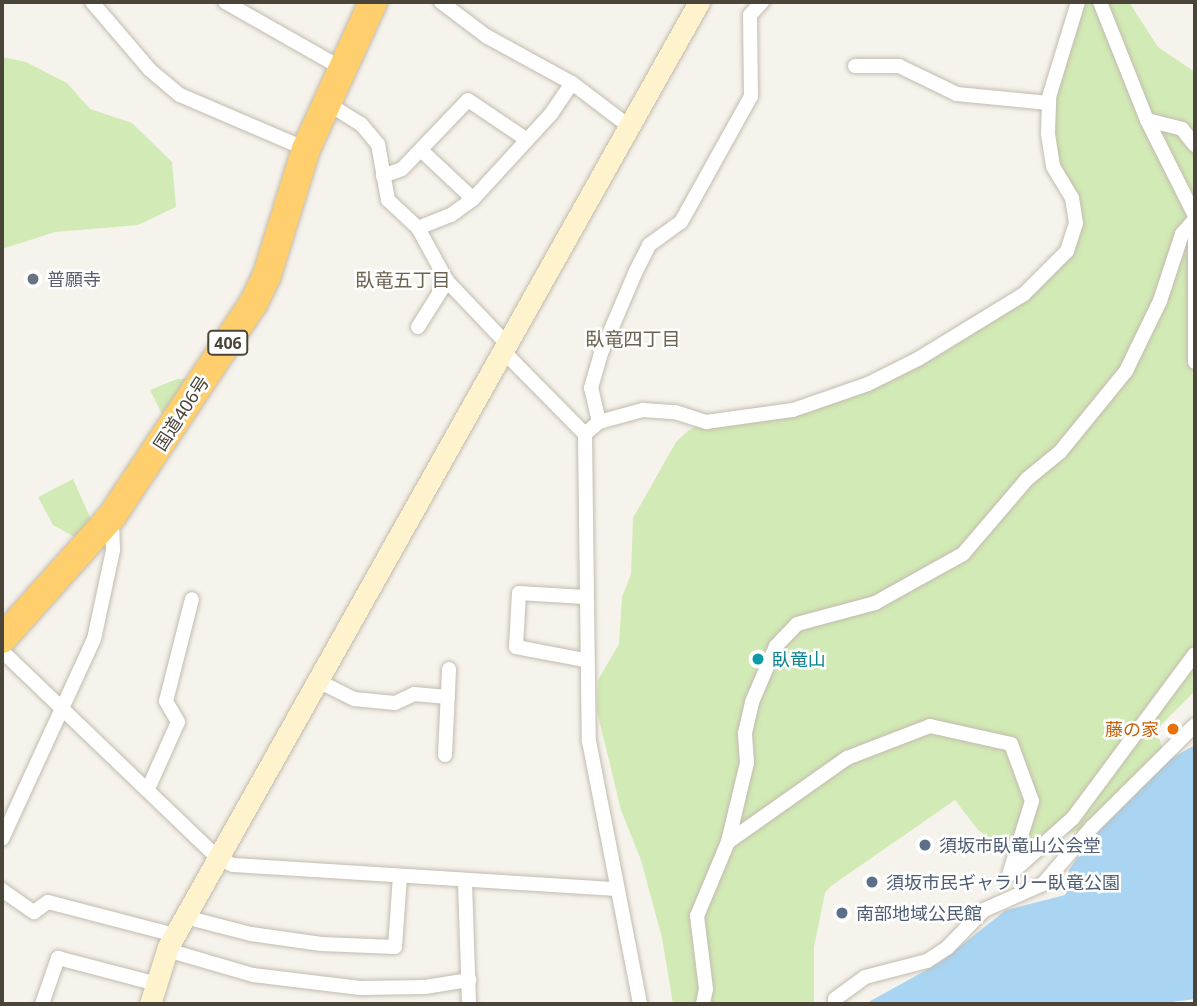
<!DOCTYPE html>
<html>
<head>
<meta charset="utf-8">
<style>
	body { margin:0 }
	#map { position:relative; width:1197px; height:1006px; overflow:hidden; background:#f6f3ec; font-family:"Noto Sans","Noto Sans JP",sans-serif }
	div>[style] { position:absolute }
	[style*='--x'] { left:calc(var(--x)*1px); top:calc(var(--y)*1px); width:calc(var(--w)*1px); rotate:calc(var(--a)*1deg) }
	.green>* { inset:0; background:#d2eab5 }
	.water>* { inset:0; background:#a9d4f2 }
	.roads { filter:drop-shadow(0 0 2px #c2bbae) drop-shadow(0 0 2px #c2bbae) }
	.street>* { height:14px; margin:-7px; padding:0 7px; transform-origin:7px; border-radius:7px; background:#fff }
	.secondary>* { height:21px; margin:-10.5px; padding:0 10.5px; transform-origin:10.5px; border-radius:10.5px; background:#fff3cd }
	.highway>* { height:28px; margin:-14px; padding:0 14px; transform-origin:14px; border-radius:14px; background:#ffcf6e }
	.dots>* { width:19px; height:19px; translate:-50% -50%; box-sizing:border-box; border:4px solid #fff; border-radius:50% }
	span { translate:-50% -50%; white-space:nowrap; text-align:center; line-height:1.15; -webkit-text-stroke:5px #fff; paint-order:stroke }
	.shield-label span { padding:2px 5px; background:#fff; border:2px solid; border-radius:5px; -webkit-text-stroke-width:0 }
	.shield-label { font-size:16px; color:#4b4439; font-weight:700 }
	.worship-label { font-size:18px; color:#5b616d }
	.left { translate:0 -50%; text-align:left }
	.street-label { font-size:18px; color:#4b4439 }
	.culture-label { font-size:18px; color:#0d838f }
	.food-label { font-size:18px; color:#c56008 }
	.right { translate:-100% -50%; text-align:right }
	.service-label { font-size:18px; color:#4e5e75 }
	.neighbourhood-label { font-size:19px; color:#6e6250 }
	.frame { position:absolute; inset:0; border:4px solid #4b4439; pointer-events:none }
</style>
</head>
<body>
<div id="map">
	<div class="green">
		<div style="clip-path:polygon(1078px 2px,1129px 2px,1158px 47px,1195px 72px,1195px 691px,1156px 730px,1163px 749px,1083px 829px,1039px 843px,996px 843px,978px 830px,955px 800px,831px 886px,825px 893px,814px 947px,814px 1004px,673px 1004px,662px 938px,641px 860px,621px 810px,597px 711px,598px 680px,619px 644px,622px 597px,631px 574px,633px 518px,676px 442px,689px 430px,706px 422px,791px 410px,868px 384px,1024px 294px,1067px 251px,1076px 222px,1048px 133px)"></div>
		<div style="clip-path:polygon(2px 57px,26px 62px,67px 83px,90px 109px,132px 123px,172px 162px,176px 207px,138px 225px,55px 232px,2px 249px)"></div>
		<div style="clip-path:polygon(177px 379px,187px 379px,167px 424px,150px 390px)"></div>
		<div style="clip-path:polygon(73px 479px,93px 524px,80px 540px,53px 525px,38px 497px)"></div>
	</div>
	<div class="water">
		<div style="clip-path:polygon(1195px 745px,1195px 999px,1157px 1004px,865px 1004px,939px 963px,1006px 910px,1065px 895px,1069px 870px,1088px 842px,1172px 758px)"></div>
	</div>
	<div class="roads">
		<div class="street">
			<div style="--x:92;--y:2;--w:89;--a:49.5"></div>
			<div style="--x:150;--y:70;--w:39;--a:40"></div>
			<div style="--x:180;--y:95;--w:137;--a:23.2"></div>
			<div style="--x:225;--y:2;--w:133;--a:29.6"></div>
			<div style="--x:441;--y:2;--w:56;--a:37.1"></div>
			<div style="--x:486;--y:36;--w:98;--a:28.7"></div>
			<div style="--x:572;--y:83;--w:73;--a:37.2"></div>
			<div style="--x:1100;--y:2;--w:127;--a:68.3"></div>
			<div style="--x:1147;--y:120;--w:107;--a:63.4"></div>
			<div style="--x:855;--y:66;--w:44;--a:0"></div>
			<div style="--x:899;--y:66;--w:64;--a:25.8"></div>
			<div style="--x:957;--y:94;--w:92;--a:5.6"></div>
			<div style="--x:327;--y:103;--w:40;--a:32"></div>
			<div style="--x:361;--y:124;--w:26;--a:50"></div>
			<div style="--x:378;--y:144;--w:57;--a:79.9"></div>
			<div style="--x:388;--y:200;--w:41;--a:43"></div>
			<div style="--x:418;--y:228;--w:60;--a:61.3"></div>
			<div style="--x:447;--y:281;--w:88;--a:46.4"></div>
			<div style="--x:1147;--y:120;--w:36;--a:14"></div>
			<div style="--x:1182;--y:129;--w:21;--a:51"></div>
			<div style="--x:421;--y:150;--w:71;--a:43.3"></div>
			<div style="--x:383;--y:176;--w:20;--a:-20"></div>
			<div style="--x:402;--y:169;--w:95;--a:-46.3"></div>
			<div style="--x:468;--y:100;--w:71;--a:34.1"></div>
			<div style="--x:418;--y:228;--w:35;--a:-22"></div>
			<div style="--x:451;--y:215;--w:27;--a:-36"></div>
			<div style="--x:473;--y:199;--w:115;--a:-47.5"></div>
			<div style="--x:551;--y:114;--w:37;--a:-56"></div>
			<div style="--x:1195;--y:239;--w:123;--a:90"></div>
			<div style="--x:418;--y:327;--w:54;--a:-57.8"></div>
			<div style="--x:504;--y:352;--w:115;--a:45.4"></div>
			<div style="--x:585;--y:434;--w:307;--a:89.3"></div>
			<div style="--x:589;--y:741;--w:268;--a:79"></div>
			<div style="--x:599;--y:422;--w:35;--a:-103"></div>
			<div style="--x:591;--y:388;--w:36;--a:-74"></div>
			<div style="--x:601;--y:353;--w:89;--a:-66.9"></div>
			<div style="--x:636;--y:271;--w:29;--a:-63"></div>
			<div style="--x:649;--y:245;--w:39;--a:-36"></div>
			<div style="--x:681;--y:222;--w:144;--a:-60.9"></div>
			<div style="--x:751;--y:96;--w:81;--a:-90.7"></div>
			<div style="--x:750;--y:15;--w:18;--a:-47"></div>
			<div style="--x:585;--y:434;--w:18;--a:-41"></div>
			<div style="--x:599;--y:422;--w:46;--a:-15.3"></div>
			<div style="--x:643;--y:410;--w:32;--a:4"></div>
			<div style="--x:675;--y:412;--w:33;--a:18"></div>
			<div style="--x:706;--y:422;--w:88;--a:-7.9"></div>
			<div style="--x:793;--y:410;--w:79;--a:-19.1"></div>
			<div style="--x:868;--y:384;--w:56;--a:-26.6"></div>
			<div style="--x:918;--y:359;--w:124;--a:-31.5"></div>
			<div style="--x:1024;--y:294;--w:61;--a:-45"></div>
			<div style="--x:1067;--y:251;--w:29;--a:-72"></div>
			<div style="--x:1076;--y:223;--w:25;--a:-99"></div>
			<div style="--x:1072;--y:198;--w:37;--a:-121"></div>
			<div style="--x:1053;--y:166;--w:33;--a:-99"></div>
			<div style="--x:1048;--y:133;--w:36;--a:-88"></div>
			<div style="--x:1049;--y:97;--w:99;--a:-73"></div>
			<div style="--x:584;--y:597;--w:65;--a:-176.5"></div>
			<div style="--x:519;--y:593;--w:54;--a:93.2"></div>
			<div style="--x:516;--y:647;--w:69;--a:10.8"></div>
			<div style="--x:2;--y:651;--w:301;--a:43.8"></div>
			<div style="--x:219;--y:859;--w:15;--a:23"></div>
			<div style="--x:233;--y:865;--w:385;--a:3.6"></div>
			<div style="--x:316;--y:680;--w:42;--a:26.6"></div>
			<div style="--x:354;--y:699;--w:41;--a:5.6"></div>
			<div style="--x:395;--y:703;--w:21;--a:-25"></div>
			<div style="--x:414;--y:694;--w:34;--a:5"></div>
			<div style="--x:445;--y:755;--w:86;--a:-87.3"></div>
			<div style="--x:148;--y:789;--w:73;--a:-65.9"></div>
			<div style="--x:178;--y:722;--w:24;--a:-120"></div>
			<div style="--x:166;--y:701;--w:105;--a:-75.7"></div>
			<div style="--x:2;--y:839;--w:220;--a:-65.3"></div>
			<div style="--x:94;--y:639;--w:91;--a:-77.9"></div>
			<div style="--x:113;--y:550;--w:30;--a:-92"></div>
			<div style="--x:728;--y:842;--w:146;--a:-35.2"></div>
			<div style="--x:847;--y:758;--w:89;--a:-21.1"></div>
			<div style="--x:930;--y:726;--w:83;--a:12.5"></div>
			<div style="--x:1011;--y:744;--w:61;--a:69.8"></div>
			<div style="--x:1032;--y:801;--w:77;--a:107.3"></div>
			<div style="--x:1010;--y:874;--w:84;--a:-41.6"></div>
			<div style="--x:1073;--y:818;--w:204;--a:-53.4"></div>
			<div style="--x:465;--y:882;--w:122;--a:88.1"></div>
			<div style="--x:2;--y:890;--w:39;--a:35"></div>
			<div style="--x:34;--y:912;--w:17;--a:-36"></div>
			<div style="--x:48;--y:902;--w:131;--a:14.6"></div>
			<div style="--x:185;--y:917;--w:68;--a:14.4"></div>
			<div style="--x:251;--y:934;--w:71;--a:8.1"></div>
			<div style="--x:321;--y:944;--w:74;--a:2.3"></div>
			<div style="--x:395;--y:947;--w:71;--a:-86"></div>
			<div style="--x:167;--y:950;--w:90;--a:16.2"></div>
			<div style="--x:253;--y:975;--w:108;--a:6.9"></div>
			<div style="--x:360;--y:988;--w:65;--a:-0.9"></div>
			<div style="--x:425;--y:987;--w:45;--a:-9"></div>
			<div style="--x:42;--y:1004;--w:49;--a:-70.8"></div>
			<div style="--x:58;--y:958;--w:102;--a:14.7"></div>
			<div style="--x:703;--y:1004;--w:15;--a:-79"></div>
			<div style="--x:706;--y:989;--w:74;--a:-97"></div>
			<div style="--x:697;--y:916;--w:80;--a:-67.3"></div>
			<div style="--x:728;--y:842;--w:81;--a:-76.5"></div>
			<div style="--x:747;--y:763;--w:30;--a:-94"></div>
			<div style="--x:745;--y:733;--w:32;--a:-77"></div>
			<div style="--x:752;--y:702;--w:61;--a:-66.8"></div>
			<div style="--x:776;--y:646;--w:30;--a:-46"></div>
			<div style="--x:797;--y:624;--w:81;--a:-15.1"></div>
			<div style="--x:875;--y:603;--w:101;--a:-29.1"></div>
			<div style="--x:963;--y:554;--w:99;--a:-49.5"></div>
			<div style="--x:1027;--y:479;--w:43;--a:-39.3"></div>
			<div style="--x:1060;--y:452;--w:104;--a:-50.8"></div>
			<div style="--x:1126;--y:371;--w:78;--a:-64.1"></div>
			<div style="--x:1160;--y:301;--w:71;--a:-71.8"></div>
			<div style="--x:1182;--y:234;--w:20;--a:-49"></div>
			<div style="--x:836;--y:1004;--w:5;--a:-101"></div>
			<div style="--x:835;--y:999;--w:37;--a:-36"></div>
			<div style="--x:865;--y:977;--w:64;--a:-14.5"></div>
			<div style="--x:927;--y:961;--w:24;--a:-33"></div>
			<div style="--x:947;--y:948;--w:53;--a:-45.8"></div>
			<div style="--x:984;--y:910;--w:64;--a:-23.8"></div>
			<div style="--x:1043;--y:884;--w:75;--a:-49.3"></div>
			<div style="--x:1092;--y:827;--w:145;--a:-44.7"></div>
		</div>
		<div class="secondary">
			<div style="--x:150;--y:1004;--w:60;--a:-72.5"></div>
			<div style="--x:168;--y:947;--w:1084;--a:-60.67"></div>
		</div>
		<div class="highway">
			<div style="--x:2;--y:639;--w:165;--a:-48.2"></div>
			<div style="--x:112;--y:516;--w:255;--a:-56.4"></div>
			<div style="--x:253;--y:304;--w:32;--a:-64"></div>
			<div style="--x:267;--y:275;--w:132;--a:-72.8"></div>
			<div style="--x:306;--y:149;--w:162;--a:-65.5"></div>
		</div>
	</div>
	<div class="dots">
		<div style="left:33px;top:279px;background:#6b7280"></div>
		<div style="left:758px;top:659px;background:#0f9aa8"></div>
		<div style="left:1173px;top:729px;background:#e8710a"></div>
		<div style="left:925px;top:845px;background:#5c6f8a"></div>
		<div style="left:872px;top:882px;background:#5c6f8a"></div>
		<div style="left:842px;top:913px;background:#5c6f8a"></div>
	</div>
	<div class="shield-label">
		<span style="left:228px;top:343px">406</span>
	</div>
	<div class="worship-label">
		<span class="left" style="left:47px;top:279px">普願寺</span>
	</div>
	<div class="street-label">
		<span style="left:181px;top:413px;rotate:-57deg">国道406号</span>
	</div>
	<div class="culture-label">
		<span class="left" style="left:772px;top:659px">臥竜山</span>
	</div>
	<div class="food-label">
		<span class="right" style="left:1159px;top:729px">藤の家</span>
	</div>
	<div class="service-label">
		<span class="left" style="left:939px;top:845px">須坂市臥竜山公会堂</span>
		<span class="left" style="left:886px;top:882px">須坂市民ギャラリー臥竜公園</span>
		<span class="left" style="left:856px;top:913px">南部地域公民館</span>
	</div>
	<div class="neighbourhood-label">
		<span style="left:403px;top:281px">臥竜五丁目</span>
		<span style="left:633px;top:340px">臥竜四丁目</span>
	</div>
	<div class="frame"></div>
</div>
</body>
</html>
